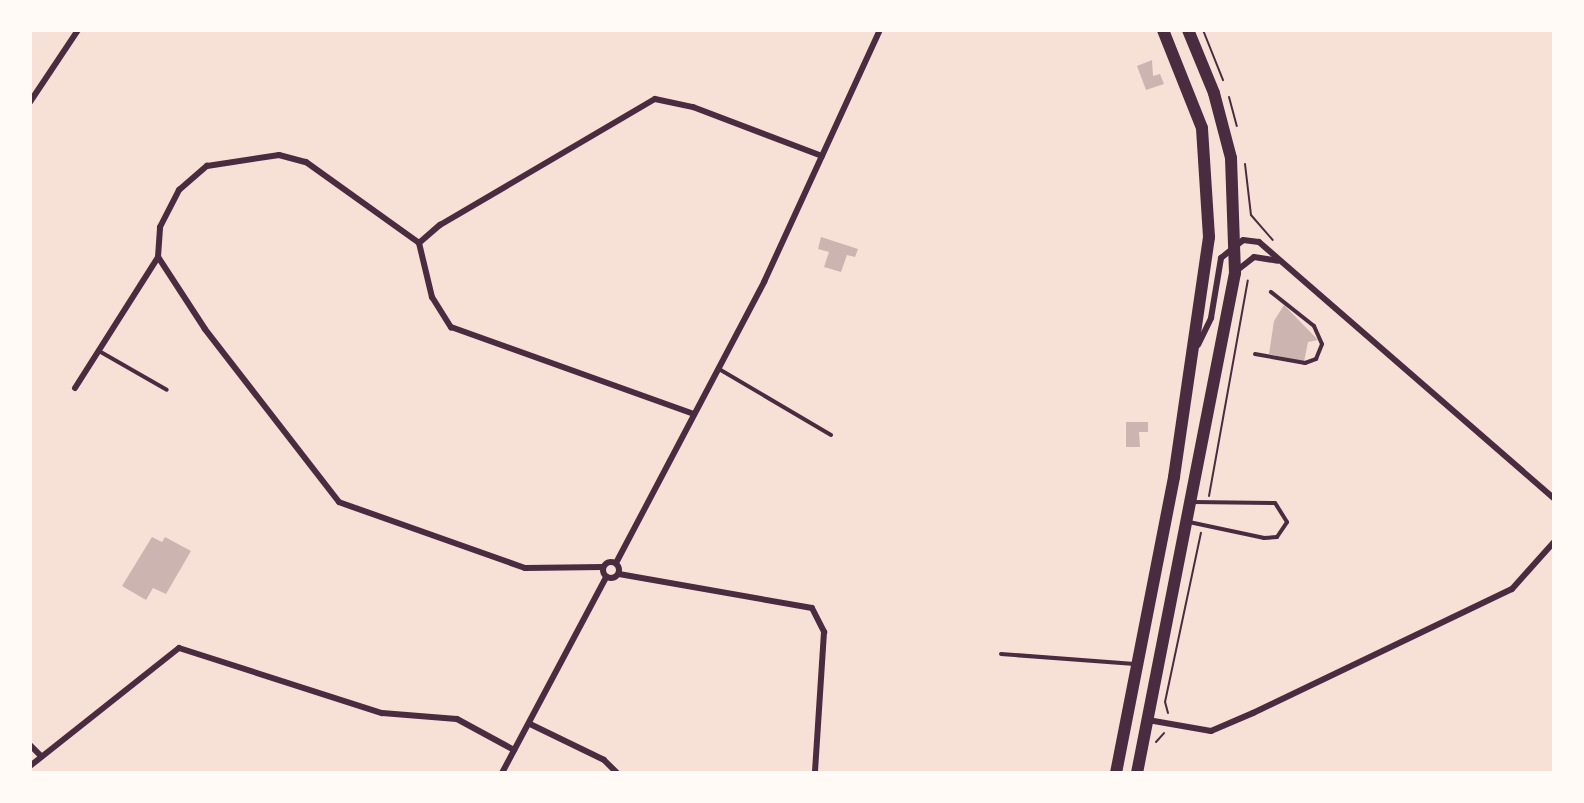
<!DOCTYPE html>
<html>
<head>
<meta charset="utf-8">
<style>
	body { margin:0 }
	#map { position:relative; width:1584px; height:803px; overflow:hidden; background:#f7e1d7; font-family:Arial,sans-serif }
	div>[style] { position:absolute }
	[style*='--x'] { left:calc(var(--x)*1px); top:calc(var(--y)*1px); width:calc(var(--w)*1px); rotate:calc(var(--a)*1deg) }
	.building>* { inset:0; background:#ccb4b1 }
	.path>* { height:2px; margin:-1px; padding:0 1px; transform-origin:1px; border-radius:1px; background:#4a2c40 }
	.service>* { height:4px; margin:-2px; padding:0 2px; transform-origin:2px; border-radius:2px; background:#4a2c40 }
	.minor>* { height:6px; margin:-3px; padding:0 3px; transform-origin:3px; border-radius:3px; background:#4a2c40 }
	.minor>.ring { margin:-3px; padding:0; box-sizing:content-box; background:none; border:6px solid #4a2c40; border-radius:50% }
	.primary>* { height:12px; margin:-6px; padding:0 6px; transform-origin:6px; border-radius:6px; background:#4a2c40 }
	span { translate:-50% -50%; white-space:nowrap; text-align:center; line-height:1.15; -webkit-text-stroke:5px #fffaf5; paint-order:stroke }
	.frame { position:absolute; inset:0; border:32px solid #fffaf5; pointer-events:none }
</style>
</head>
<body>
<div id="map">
	<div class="building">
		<div style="clip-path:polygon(1152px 60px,1153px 76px,1160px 74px,1164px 84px,1146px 90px,1137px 66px)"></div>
		<div style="clip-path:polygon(821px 237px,858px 249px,855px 257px,847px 255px,841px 272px,824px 267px,829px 252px,818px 249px)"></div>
		<div style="clip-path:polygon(1284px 305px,1318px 340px,1308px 342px,1304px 362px,1269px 354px,1274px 321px)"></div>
		<div style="clip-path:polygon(1126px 422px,1148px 422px,1148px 432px,1139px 432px,1140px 447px,1126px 447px)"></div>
		<div style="clip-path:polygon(152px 537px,162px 542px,165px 537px,191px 551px,166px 594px,153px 588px,146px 600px,122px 586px)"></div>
	</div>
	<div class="path">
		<div style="--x:1203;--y:30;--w:54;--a:68.2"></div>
		<div style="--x:1229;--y:97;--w:30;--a:75"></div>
		<div style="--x:1245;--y:164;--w:51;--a:83.3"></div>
		<div style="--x:1251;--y:215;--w:33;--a:49"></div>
		<div style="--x:1209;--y:496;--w:219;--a:-79.8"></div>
		<div style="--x:1168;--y:713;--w:11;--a:-105"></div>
		<div style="--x:1165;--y:702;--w:173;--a:-78"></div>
		<div style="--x:1156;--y:742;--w:12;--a:-48"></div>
	</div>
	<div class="service">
		<div style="--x:99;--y:351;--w:78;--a:29.8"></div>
		<div style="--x:1255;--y:354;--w:51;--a:10.2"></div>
		<div style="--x:1305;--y:363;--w:12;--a:-20"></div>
		<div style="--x:1316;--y:359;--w:16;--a:-68"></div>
		<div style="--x:1322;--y:344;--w:20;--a:-114"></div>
		<div style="--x:1314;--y:326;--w:55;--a:-141.7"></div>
		<div style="--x:719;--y:369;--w:130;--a:30.5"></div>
		<div style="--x:1189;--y:522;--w:77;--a:12"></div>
		<div style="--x:1264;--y:538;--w:13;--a:-4"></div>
		<div style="--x:1277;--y:537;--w:18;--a:-56"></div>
		<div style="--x:1287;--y:522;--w:22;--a:-122"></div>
		<div style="--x:1275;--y:503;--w:82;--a:-179.3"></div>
		<div style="--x:1001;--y:654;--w:134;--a:4.3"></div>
	</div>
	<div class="minor">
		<div style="--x:30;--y:102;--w:87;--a:-56.3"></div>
		<div style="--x:419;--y:243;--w:28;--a:-41"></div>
		<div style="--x:440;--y:225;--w:249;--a:-30.4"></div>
		<div style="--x:655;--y:99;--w:39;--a:12"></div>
		<div style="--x:693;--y:107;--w:138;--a:20.8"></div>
		<div style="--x:1235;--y:272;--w:24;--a:-38"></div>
		<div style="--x:1254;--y:257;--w:24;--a:9"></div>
		<div style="--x:1198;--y:345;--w:30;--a:-64"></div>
		<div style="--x:1211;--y:318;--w:61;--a:-80.5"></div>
		<div style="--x:1221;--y:258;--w:28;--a:-39"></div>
		<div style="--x:1243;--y:240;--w:16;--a:7"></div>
		<div style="--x:1259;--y:242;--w:391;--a:41"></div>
		<div style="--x:75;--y:388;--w:155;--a:-57.6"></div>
		<div class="ring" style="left:603px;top:562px;width:10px;height:10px"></div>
		<div style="--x:616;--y:563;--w:318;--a:-62.2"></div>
		<div style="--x:764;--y:282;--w:277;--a:-65.3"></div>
		<div style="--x:603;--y:567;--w:78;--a:179.3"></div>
		<div style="--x:525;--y:568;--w:197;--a:-160.5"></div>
		<div style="--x:339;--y:502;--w:219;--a:-127.8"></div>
		<div style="--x:205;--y:329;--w:86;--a:-123.1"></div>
		<div style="--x:158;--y:257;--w:30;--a:-86"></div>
		<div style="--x:160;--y:227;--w:42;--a:-62.8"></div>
		<div style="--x:179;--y:190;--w:37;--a:-41"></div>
		<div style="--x:207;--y:166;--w:73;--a:-8.7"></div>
		<div style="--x:279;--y:155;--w:28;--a:15"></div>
		<div style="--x:306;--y:162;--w:139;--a:35.6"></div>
		<div style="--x:419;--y:243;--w:56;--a:76.5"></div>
		<div style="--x:432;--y:297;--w:36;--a:58"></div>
		<div style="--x:451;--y:327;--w:258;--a:19.7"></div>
		<div style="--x:619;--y:574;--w:196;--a:10"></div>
		<div style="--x:812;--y:608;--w:27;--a:63"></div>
		<div style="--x:824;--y:632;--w:141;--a:93.7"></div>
		<div style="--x:1148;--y:720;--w:64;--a:9.9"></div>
		<div style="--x:1211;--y:731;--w:46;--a:-23.2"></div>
		<div style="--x:1253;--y:713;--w:287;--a:-25.6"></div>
		<div style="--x:1512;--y:589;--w:63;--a:-48.2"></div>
		<div style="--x:530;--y:724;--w:82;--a:25.9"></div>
		<div style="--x:604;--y:760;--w:18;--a:45"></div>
		<div style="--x:30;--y:745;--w:16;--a:45"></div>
		<div style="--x:30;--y:766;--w:190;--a:-38.4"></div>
		<div style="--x:179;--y:648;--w:213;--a:17.8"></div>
		<div style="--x:382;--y:713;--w:75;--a:4.6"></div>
		<div style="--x:457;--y:719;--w:65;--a:28.5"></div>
		<div style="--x:502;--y:773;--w:222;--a:-62"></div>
	</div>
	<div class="primary">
		<div style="--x:1116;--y:773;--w:302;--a:-78.9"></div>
		<div style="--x:1174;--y:477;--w:243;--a:-81.7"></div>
		<div style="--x:1209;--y:237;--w:109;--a:-93.7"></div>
		<div style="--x:1202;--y:128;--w:105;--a:-111.7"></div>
		<div style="--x:1137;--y:773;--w:510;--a:-78.91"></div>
		<div style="--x:1235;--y:273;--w:115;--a:-92"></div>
		<div style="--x:1231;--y:158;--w:67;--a:-104.7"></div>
		<div style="--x:1214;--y:93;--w:68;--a:-112.4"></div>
	</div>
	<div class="frame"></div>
</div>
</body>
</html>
